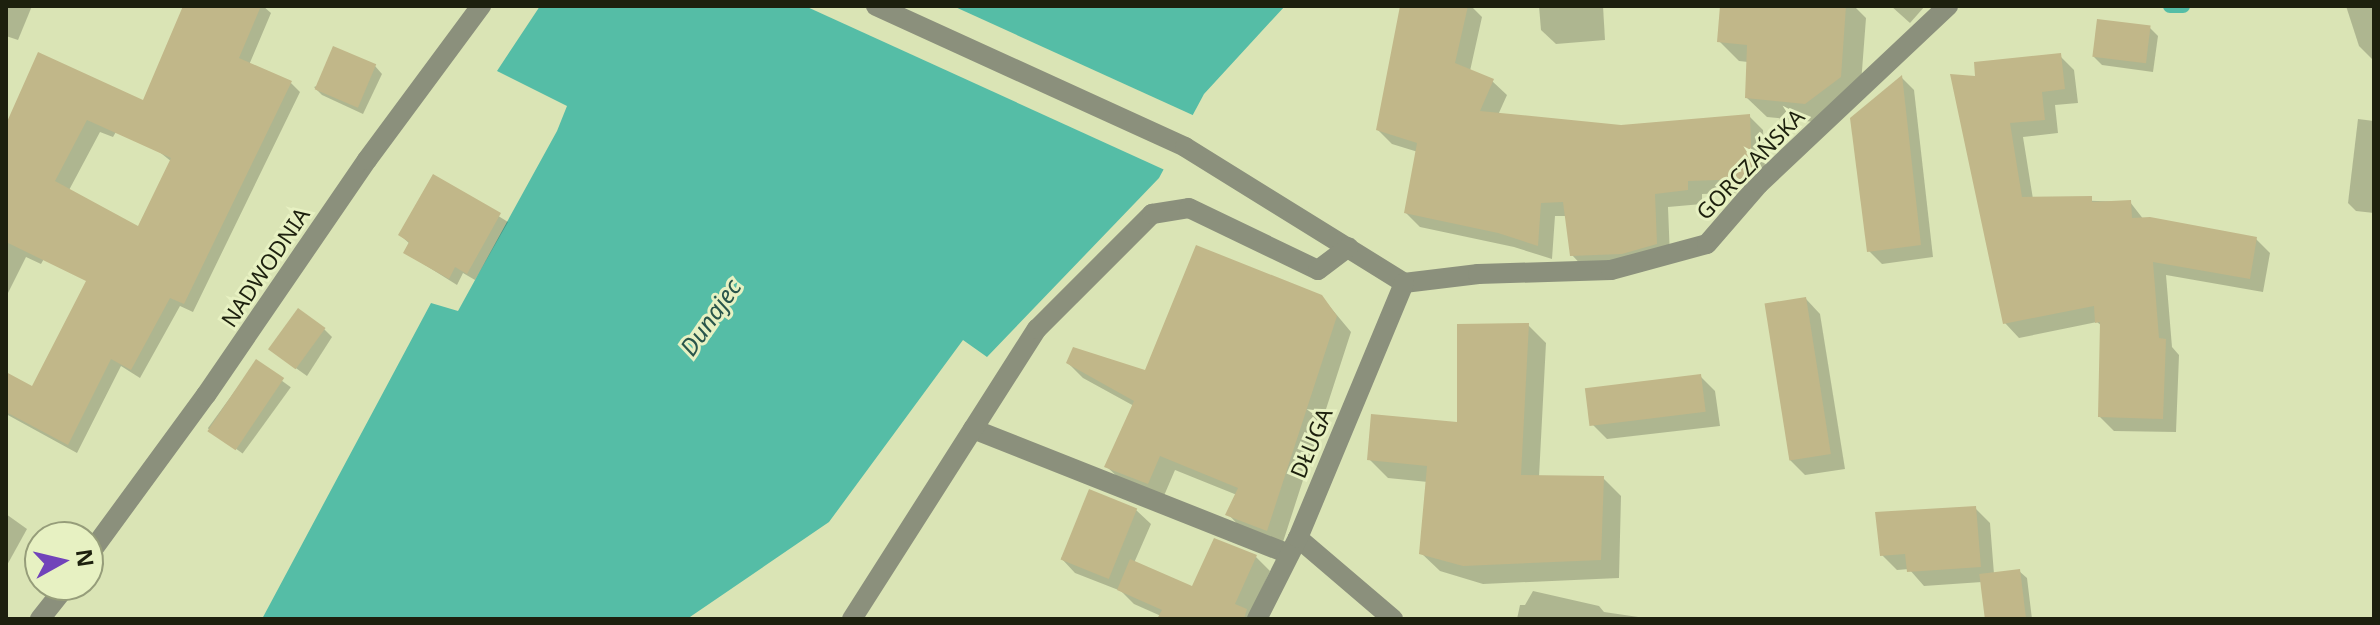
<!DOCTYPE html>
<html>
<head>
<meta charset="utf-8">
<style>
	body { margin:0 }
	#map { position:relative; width:2380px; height:625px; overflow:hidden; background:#dae4b5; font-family:"Noto Sans",sans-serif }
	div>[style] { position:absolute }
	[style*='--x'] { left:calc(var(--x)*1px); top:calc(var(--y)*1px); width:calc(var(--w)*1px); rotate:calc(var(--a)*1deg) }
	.water>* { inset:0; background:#55bda6 }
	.pier>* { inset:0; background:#dae4b5 }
	.shadow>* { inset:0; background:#0003; transform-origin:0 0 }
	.stream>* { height:14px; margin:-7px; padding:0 7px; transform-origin:7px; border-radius:7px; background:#55bda6 }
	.building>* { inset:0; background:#c1b789; transform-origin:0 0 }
	.lane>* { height:20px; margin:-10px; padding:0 10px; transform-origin:10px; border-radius:10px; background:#8b907c }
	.street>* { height:20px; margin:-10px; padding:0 10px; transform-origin:10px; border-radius:10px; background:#8b907c }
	span { translate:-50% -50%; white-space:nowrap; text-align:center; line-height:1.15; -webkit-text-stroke:6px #e7f1c2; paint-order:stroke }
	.street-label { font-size:22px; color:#1d200e }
	.water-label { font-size:24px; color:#29554b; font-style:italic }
	.frame { position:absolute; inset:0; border:8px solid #1d200e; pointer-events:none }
	.north { position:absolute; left:24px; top:521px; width:80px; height:80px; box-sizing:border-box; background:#e7f1c2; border:2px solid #969d7a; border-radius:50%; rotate:82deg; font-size:22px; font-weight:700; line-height:32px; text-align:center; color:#1d200e }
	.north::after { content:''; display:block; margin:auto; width:28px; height:36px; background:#7143ba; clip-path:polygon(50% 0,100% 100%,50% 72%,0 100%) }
</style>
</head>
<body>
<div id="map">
	<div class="water">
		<div style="clip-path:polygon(540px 6px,1285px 6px,1204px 94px,1159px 178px,987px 357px,963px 340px,829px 522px,687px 619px,262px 619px,431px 303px,458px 311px,557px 131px,567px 106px,497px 71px)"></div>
	</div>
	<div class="pier">
		<div style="clip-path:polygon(805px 6px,953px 6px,1197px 117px,1167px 171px)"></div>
	</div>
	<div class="shadow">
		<div style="clip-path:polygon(6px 6px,32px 6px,18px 40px,6px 36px)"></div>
		<div style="clip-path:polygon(186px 6px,263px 6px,271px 13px,249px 65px,290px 82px,300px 92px,193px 312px,180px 306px,140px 378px,121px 366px,77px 453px,6px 414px,6px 374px,33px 388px,138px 228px,172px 162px,157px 150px)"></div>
		<div style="clip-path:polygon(1403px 6px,1471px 6px,1482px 17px,1470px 71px,1492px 81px,1507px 95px,1498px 115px,1621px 127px,1749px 116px,1763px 130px,1766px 187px,1761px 192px,1702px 194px,1702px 204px,1668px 207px,1670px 257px,1586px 270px,1572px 255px,1567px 216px,1555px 216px,1552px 259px,1514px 247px,1420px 227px,1406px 213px,1418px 152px,1392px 144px,1378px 130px)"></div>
		<div style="clip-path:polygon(1539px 6px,1603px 6px,1605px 40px,1556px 44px,1541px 30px)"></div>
		<div style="clip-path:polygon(1722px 6px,1854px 6px,1866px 18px,1860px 97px,1825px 123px,1767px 117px,1747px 98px,1748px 62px,1739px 61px,1720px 42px)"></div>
		<div style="clip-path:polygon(1891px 6px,1925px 6px,1910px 23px)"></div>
		<div style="clip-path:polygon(2346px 6px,2374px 6px,2374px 61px,2359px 46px)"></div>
		<div style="clip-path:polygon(2150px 28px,2158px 36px,2153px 72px,2102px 65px,2094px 57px)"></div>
		<div style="clip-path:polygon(2060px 56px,2074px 70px,2078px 103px,2055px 105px,2058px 133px,2023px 137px,2033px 199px,2130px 202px,2144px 220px,2256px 239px,2270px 253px,2263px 292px,2166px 275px,2172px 347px,2179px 355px,2176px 432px,2114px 431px,2100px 417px,2102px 326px,2097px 322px,2019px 338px,2005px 323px,1978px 79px)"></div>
		<div style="clip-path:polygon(375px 66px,382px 74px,363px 114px,322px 95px,314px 87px)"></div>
		<div style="clip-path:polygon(1902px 78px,1914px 90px,1933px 257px,1882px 264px,1869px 251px)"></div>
		<div style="clip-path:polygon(132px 104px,113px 137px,100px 132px,68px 192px,77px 201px,41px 264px,26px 257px,6px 297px,6px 125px)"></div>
		<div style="clip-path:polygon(2358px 119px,2374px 121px,2374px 213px,2356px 211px,2348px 203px)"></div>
		<div style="clip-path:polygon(434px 176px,508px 222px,475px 280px,463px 273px,457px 285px,406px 253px,410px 244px,400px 235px)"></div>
		<div style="clip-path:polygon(1321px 296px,1351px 332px,1282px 545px,1242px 529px,1228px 514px,1237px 495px,1175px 470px,1163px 498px,1122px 481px,1107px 467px,1134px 406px,1083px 378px,1068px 363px,1147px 373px)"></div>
		<div style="clip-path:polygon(1806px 299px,1820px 314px,1845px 469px,1805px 475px,1790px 460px)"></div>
		<div style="clip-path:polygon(1528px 325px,1546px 343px,1539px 477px,1603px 478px,1621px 496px,1619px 578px,1483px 584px,1440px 571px,1421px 553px,1428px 482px,1388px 478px,1369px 459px,1459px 424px)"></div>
		<div style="clip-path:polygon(324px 329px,332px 337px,307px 376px,272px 351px)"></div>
		<div style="left:256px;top:362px;width:43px;height:82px;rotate:36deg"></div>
		<div style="clip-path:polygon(1700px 376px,1715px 391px,1720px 426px,1607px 439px,1592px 424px)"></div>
		<div style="clip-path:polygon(1975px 508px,1990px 523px,1994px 574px,2019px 571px,2027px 578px,2032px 619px,1986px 619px,1982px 582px,1924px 586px,1909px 569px,1897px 570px,1882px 555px)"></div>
		<div style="clip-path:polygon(1136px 510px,1151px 524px,1134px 563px,1193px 588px,1215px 541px,1256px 557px,1270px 571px,1248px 619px,1160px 619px,1161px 616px,1134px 604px,1121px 591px,1075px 573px,1061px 558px)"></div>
		<div style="clip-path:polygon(6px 514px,27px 529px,6px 567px)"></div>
		<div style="clip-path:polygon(1533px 591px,1599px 606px,1604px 612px,1652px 619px,1517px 619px,1520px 605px,1525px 605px)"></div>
	</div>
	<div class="stream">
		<div style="--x:2170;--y:6;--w:13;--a:0"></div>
	</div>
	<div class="building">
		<div style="clip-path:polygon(evenodd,183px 6px,261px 6px,239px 58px,292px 81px,184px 304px,170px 298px,131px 370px,111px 359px,68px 445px,6px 412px,6px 372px,32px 386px,86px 281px,6px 242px,6px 124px,38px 52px,143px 100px,183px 6px,87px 120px,171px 158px,138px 226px,55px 181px,87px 120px)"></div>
		<div style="clip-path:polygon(1400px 6px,1468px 6px,1455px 63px,1494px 79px,1480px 111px,1621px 125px,1750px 114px,1752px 173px,1747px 179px,1688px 181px,1688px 190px,1655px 194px,1657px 244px,1622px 254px,1570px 256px,1563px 202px,1541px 203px,1538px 246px,1498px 233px,1404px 213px,1417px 143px,1376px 130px)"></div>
		<div style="clip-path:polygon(1720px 6px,1846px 6px,1841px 77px,1805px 104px,1745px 98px,1747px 45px,1717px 42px)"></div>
		<div style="left:2097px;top:19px;width:54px;height:38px;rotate:7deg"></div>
		<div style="left:333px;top:46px;width:47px;height:47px;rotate:23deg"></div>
		<div style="clip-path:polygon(2061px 53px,2065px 89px,2042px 92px,2045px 120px,2010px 123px,2022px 197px,2092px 196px,2092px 202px,2131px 200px,2132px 218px,2150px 217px,2257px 237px,2250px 279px,2153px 262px,2159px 338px,2166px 339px,2163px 419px,2098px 417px,2100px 322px,2095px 323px,2094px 306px,2003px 324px,1950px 74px,1975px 76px,1974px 62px)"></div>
		<div style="clip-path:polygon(1902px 75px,1921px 245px,1867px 252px,1850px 118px)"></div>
		<div style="clip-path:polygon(433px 174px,501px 213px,467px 274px,455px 267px,449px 279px,403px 253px,409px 242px,398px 235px)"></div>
		<div style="clip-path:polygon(1196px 245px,1322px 295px,1337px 316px,1267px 531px,1225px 515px,1238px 488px,1160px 456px,1148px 484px,1104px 467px,1134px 401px,1066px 363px,1073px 347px,1145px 370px)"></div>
		<div style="left:1806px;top:297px;width:159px;height:42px;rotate:81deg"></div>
		<div style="left:298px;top:308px;width:34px;height:51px;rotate:36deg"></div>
		<div style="clip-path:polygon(1529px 323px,1521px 475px,1604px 476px,1601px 560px,1463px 566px,1419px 554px,1427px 466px,1367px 460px,1371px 414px,1457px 422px,1457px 324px)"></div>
		<div style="left:256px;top:359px;width:34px;height:87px;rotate:34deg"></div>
		<div style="left:1701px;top:374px;width:38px;height:117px;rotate:83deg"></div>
		<div style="left:1089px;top:489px;width:52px;height:76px;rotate:22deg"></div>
		<div style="clip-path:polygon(1976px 506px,1981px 567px,1907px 572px,1905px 554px,1880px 556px,1875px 512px)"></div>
		<div style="clip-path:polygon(1214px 538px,1257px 555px,1235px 604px,1247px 609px,1244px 619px,1157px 619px,1162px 610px,1117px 590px,1130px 559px,1192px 586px)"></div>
		<div style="left:2020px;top:569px;width:50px;height:41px;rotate:83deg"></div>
	</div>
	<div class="lane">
		<div style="--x:973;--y:429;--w:340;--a:21.6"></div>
	</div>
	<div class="street">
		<div style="--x:876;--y:6;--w:340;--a:24.5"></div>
		<div style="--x:1185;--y:147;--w:258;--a:31.8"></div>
		<div style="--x:1404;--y:283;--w:75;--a:-6.9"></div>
		<div style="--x:1478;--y:274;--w:133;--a:-1.7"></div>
		<div style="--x:1611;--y:270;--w:99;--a:-15.2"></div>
		<div style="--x:1707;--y:244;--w:79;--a:-49.1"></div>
		<div style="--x:1759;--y:184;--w:260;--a:-43.3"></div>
		<div style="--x:1298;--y:538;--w:125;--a:40.5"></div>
		<div style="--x:88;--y:556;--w:200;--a:-53.8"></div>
		<div style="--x:206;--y:395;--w:285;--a:-55.6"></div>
		<div style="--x:367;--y:160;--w:192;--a:-53.5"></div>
		<div style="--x:40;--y:619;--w:43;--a:-51.5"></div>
		<div style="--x:852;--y:619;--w:344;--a:-57.5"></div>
		<div style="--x:1037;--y:329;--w:163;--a:-45"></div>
		<div style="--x:1152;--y:214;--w:37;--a:-9"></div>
		<div style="--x:1189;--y:208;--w:143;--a:25.7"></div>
		<div style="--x:1318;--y:270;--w:38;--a:-37"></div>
		<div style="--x:1257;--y:619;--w:91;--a:-63.2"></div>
		<div style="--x:1298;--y:538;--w:276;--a:-67.4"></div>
	</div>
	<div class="street-label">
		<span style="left:1750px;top:164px;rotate:-46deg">GORCZAŃSKA</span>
		<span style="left:265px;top:267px;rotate:-56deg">NADWODNIA</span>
		<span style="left:1311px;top:443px;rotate:-67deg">DŁUGA</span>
	</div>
	<div class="water-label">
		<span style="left:710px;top:317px;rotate:-55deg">Dunajec</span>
	</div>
	<div class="frame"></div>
	<div class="north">N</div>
</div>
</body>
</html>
